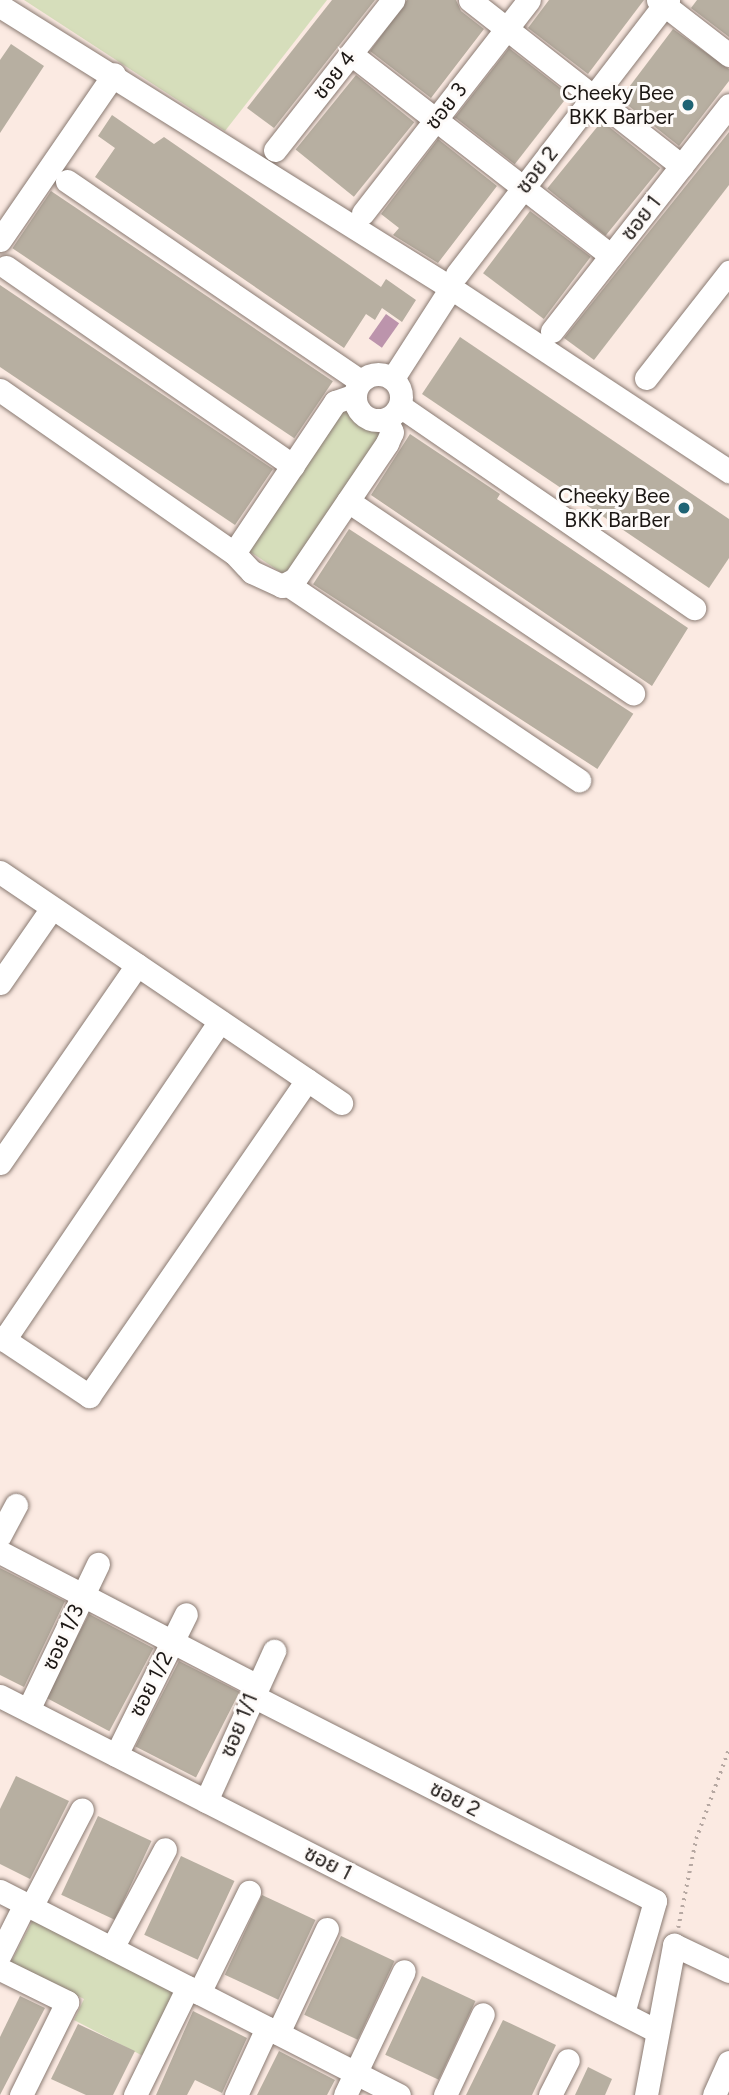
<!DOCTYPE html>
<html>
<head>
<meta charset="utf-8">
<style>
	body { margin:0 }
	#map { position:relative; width:729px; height:2095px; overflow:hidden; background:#fbeae2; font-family:Figtree,"Noto Sans Thai",sans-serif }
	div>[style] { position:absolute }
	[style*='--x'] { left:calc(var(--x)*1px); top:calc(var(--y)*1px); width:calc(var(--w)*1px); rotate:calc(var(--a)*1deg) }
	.green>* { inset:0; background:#d6debb; transform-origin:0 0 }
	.water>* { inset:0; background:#bc94ac; transform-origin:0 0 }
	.building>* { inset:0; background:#b7afa1; transform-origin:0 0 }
	.path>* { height:3.5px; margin-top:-1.75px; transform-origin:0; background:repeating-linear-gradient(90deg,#b6a8a2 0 2px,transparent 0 7px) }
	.roads { filter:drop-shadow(0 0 2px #897a72) drop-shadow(0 0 2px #897a72) }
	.minor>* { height:23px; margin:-11.5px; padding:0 11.5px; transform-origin:11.5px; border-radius:11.5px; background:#fff }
	.minor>.ring { margin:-11.5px; padding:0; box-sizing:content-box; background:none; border:23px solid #fff; border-radius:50% }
	.dots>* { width:19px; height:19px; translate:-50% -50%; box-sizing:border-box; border:4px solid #fefbf9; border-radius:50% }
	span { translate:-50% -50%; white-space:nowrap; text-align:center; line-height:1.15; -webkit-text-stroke:6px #fefbf9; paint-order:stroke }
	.street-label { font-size:21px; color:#1c1714 }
	.poi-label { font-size:21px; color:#1c1714 }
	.right { translate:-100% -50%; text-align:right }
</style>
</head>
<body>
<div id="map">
	<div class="green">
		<div style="clip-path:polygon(24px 0,327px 0,225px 131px)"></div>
		<div style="left:344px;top:410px;width:45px;height:170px;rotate:34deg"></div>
		<div style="clip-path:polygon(34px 1918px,176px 1992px,143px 2056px,74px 2020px,84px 1999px,11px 1962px)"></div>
	</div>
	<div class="water">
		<div style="left:386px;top:314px;width:16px;height:30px;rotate:35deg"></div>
	</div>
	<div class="building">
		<div style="clip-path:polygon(332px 0,375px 0,274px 128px,247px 108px)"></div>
		<div style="clip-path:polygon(407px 0,456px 0,461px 11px,484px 29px,431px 98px,370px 51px)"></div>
		<div style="clip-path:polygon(549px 0,644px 0,588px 74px,528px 28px)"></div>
		<div style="clip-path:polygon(697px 0,729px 0,729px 37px,691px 8px)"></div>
		<div style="clip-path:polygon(673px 29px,729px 69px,729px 81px,679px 146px,620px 99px)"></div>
		<div style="clip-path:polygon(11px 44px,44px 66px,0 133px,0 60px)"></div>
		<div style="left:509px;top:48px;width:76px;height:88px;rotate:38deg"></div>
		<div style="left:356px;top:75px;width:75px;height:96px;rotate:39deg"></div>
		<div style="clip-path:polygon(112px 115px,154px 144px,164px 137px,381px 287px,386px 279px,416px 300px,402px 322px,382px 308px,375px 320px,366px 314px,344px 348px,95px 177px,115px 148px,98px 136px)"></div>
		<div style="left:602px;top:121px;width:75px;height:87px;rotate:39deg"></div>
		<div style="clip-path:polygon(729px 132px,729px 185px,594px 360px,564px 338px)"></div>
		<div style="clip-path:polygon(438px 139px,497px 186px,438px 263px,393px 235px,399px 228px,381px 214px)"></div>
		<div style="left:51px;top:191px;width:340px;height:69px;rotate:34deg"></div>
		<div style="left:530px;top:211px;width:76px;height:78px;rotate:37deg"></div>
		<div style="clip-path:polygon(0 285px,273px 469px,235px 525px,0 367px)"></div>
		<div style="clip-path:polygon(460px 337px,729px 519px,729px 558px,709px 588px,422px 394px)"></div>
		<div style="clip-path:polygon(410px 434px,500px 494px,497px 499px,688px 628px,652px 686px,371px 495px)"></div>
		<div style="left:349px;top:529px;width:339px;height:66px;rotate:33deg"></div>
		<div style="clip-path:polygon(0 1568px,65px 1601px,24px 1687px,0 1675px)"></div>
		<div style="left:89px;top:1614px;width:73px;height:94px;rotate:28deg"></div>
		<div style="left:179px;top:1661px;width:68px;height:96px;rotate:27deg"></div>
		<div style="clip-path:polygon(16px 1776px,69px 1801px,30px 1879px,0 1864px,0 1809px)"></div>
		<div style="left:98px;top:1816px;width:59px;height:87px;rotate:25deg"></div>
		<div style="left:181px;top:1856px;width:59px;height:87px;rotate:25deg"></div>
		<div style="left:262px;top:1895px;width:59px;height:88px;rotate:25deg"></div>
		<div style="left:341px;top:1936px;width:59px;height:87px;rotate:25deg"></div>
		<div style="left:422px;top:1976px;width:59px;height:87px;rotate:25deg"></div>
		<div style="clip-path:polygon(20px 1996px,45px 2008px,0 2095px,0 2037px)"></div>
		<div style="clip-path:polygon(193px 2011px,247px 2038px,222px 2093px,195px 2080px,187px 2095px,156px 2095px)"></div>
		<div style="clip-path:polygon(503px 2020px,556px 2045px,532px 2095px,466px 2095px)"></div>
		<div style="clip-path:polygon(78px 2024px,135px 2051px,113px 2095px,86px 2095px,51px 2079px)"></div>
		<div style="clip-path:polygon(279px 2051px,335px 2080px,327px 2095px,257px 2095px)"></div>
		<div style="clip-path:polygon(588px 2067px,612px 2079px,605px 2095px,575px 2095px)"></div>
	</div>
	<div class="path">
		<div style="--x:678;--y:1928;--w:91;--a:-78.6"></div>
		<div style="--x:696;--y:1839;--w:96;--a:-69.9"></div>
	</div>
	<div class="roads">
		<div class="minor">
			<div style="--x:470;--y:0;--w:269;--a:38.1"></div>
			<div style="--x:658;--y:0;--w:90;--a:37.8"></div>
			<div style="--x:0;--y:6;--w:532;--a:32.02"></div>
			<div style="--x:451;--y:288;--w:333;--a:33.4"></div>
			<div style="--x:351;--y:54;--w:329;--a:37.8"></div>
			<div style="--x:275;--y:150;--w:191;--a:-51.8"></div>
			<div style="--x:67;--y:181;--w:355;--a:34.3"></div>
			<div style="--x:363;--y:213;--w:270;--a:-52.1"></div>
			<div style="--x:0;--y:240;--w:201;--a:-55.5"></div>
			<div style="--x:6;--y:267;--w:349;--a:34.7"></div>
			<div style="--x:457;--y:274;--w:346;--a:-52.4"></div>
			<div style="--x:552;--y:331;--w:287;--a:-51.9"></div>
			<div class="ring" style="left:355px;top:374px;width:23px;height:23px"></div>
			<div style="--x:393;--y:378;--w:107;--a:-57.2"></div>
			<div style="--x:646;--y:378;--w:135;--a:-51.9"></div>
			<div style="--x:0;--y:390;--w:285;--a:34.9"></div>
			<div style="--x:234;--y:553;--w:26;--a:47"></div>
			<div style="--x:252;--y:572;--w:33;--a:25"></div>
			<div style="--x:282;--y:586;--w:15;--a:-28"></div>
			<div style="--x:295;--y:579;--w:164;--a:-55.9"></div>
			<div style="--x:387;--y:443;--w:12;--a:-66"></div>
			<div style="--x:392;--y:432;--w:14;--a:-115"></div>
			<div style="--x:400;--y:406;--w:357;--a:34.5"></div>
			<div style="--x:348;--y:501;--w:344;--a:34"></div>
			<div style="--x:234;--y:553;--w:182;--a:-56.2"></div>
			<div style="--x:335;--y:402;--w:21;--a:-19"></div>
			<div style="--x:287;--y:584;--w:352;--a:33.9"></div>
			<div style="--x:0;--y:872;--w:412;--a:34.1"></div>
			<div style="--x:0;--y:983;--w:91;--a:-55.3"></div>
			<div style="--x:0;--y:1163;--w:241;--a:-55.3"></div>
			<div style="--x:0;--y:1337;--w:107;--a:33.5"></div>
			<div style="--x:89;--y:1396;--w:384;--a:-55.4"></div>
			<div style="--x:4;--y:1340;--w:385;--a:-55.9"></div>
			<div style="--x:0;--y:1535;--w:34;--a:-62"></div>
			<div style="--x:0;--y:1552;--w:288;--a:27.5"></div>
			<div style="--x:0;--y:1696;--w:735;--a:27.02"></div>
			<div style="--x:255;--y:1697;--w:449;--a:27"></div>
			<div style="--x:655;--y:1901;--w:116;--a:105.9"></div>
			<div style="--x:28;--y:1710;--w:162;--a:-64.4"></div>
			<div style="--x:116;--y:1755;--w:157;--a:-63.6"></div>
			<div style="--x:206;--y:1801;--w:165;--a:-65.6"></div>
			<div style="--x:0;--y:1891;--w:448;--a:27.1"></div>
			<div style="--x:31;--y:1907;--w:110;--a:-62.5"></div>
			<div style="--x:112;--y:1948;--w:112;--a:-61.8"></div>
			<div style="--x:0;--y:1954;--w:56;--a:-63.4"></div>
			<div style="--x:0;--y:1969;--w:75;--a:26.2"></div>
			<div style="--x:67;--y:2002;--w:104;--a:116.3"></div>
			<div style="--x:199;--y:1993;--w:113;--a:-63.7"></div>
			<div style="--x:278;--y:2033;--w:115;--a:-64.8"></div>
			<div style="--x:135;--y:2095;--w:120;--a:-63.9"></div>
			<div style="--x:236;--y:2095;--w:74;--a:-65.2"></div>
			<div style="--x:345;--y:2095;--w:137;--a:-64.6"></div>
			<div style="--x:445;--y:2095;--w:89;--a:-64.9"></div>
			<div style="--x:550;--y:2095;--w:39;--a:-63"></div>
			<div style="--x:646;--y:2095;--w:153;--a:-79.4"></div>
			<div style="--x:674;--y:1945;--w:61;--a:25.3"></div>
			<div style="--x:714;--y:2095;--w:36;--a:-66"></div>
		</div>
	</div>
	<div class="dots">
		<div style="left:688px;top:105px;background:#1e6374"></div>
		<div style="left:684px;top:508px;background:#1e6374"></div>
	</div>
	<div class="street-label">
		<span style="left:334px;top:75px;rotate:-52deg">ซอย 4</span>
		<span style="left:446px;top:106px;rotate:-52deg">ซอย 3</span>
		<span style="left:537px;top:170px;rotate:-52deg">ซอย 2</span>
		<span style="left:641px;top:218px;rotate:-52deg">ซอย 1</span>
		<span style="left:63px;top:1637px;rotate:-65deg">ซอย 1/3</span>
		<span style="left:151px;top:1684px;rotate:-63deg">ซอย 1/2</span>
		<span style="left:239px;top:1725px;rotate:-68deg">ซอย 1/1</span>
		<span style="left:455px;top:1799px;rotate:27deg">ซอย 2</span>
		<span style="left:328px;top:1863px;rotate:27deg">ซอย 1</span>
	</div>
	<div class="poi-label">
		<span class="right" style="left:674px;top:105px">Cheeky Bee<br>BKK Barber</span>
		<span class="right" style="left:670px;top:508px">Cheeky Bee<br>BKK BarBer</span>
	</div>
</div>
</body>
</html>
